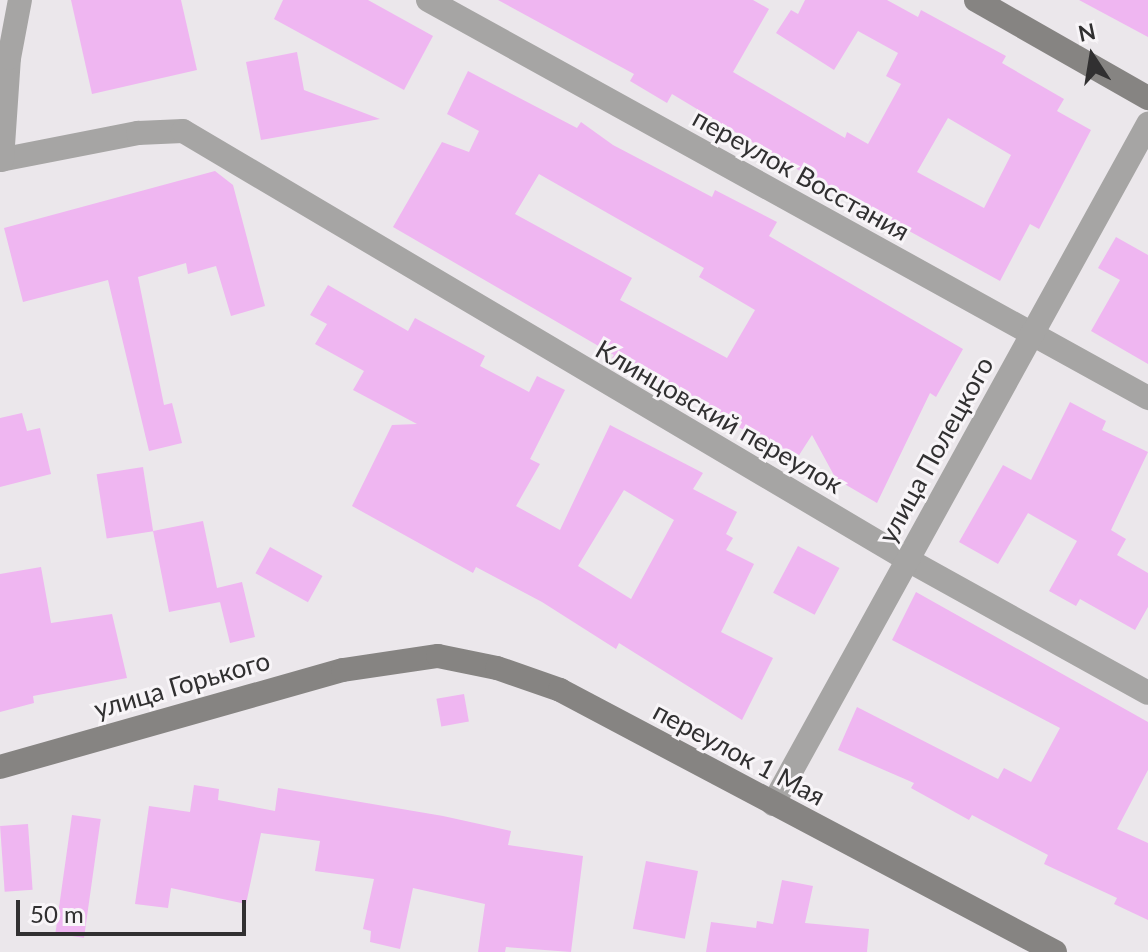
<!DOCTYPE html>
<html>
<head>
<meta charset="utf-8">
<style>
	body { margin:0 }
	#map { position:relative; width:1148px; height:952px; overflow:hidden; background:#ebe7eb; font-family:Lato,sans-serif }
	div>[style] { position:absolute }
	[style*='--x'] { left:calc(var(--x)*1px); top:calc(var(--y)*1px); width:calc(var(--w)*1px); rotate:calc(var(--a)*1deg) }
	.building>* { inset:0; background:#efb6f1; transform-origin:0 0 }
	.street>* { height:24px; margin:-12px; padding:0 12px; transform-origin:12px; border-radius:12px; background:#a6a5a4 }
	.secondary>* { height:24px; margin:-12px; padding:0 12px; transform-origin:12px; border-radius:12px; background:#868482 }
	span { translate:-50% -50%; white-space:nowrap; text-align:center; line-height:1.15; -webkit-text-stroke:6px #f8f5f8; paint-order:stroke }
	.street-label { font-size:26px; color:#313031 }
	.north { position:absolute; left:1052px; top:16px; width:80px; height:80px; -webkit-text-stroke:6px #f8f5f8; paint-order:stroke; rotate:348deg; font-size:22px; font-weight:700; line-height:32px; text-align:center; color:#313031 }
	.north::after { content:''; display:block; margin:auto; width:28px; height:36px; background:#313031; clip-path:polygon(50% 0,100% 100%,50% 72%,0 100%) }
	.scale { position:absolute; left:16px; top:900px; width:230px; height:36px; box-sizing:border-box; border:4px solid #313031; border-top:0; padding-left:10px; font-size:24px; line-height:28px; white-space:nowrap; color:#313031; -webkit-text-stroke:6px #f8f5f8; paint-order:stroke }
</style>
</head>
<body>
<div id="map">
	<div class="building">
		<div style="clip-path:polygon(71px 0,181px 0,197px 70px,92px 94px)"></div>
		<div style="clip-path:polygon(283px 0,368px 0,433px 36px,404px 90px,274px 19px)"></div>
		<div style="clip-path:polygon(evenodd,498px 0,753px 0,769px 9px,733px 72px,845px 138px,847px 132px,868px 144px,901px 84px,886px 76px,898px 53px,858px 31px,834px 70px,776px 33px,791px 10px,798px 14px,805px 0,887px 0,918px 17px,921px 10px,1006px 56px,1002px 63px,1064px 99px,1057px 111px,1091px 130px,1039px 229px,1030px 224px,1000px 281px,800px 171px,672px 94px,667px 103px,630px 81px,634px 74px,498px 0,948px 118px,1011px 155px,984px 208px,917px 172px,948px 118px)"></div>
		<div style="clip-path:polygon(1079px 0,1148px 0,1148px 37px)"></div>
		<div style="clip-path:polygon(297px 52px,304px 90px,380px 119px,261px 140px,246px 62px)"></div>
		<div style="clip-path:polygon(evenodd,468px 71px,577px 128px,581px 122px,613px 145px,712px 197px,715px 190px,777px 222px,769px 236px,963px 349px,936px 397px,930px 393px,877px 503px,836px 479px,812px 435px,794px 463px,773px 446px,612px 358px,614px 355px,393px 227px,442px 142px,469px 152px,479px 131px,447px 114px,468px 71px,539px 174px,704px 268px,699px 277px,755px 310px,727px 358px,620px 300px,632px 278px,515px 214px,539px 174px)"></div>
		<div style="clip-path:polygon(215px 171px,233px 185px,265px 306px,231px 316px,216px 266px,188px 274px,186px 263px,138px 277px,164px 405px,172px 403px,182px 443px,149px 451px,108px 280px,23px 302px,4px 228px)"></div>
		<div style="clip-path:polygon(1116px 237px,1148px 255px,1148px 364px,1091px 331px,1120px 280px,1098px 268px)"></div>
		<div style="clip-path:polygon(evenodd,328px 285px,408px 331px,415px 318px,485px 356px,480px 366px,529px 392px,537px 376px,565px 390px,530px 459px,540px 464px,516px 506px,560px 530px,610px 425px,703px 473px,693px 489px,737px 512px,726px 534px,733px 538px,726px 550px,754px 564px,721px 632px,773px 658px,742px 720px,619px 643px,616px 649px,542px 602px,476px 567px,473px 573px,352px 506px,392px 425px,417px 424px,353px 390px,364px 371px,315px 344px,327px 324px,310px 315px,328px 285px,624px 490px,674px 520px,631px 599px,578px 566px,624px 490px)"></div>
		<div style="clip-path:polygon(1070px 402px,1106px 421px,1102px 430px,1148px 452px,1111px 530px,1126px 539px,1117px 555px,1148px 573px,1148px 607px,1135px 630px,1080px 599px,1076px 606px,1049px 591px,1077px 541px,1028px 513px,998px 564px,959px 542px,1003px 465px,1031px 480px)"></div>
		<div style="clip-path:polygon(22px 413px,27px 431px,40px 428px,51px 474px,0 487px,0 418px)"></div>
		<div style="left:143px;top:467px;width:65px;height:47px;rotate:81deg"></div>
		<div style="clip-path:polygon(203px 521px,217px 588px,242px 582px,255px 637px,230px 643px,219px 598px,220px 602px,169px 612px,153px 531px)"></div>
		<div style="left:798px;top:546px;width:47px;height:53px;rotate:28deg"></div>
		<div style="left:270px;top:547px;width:60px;height:30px;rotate:29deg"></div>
		<div style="clip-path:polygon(41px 567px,51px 623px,112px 614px,127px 678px,33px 696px,34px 703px,0 712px,0 574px)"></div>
		<div style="clip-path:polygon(916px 592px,1148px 722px,1148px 770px,1117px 829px,1148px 843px,1148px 920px,1114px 904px,1117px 898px,1044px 864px,1048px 855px,972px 815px,969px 820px,911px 788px,914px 783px,838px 750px,857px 707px,998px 779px,1004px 768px,1031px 782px,1060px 728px,892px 640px)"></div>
		<div style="left:464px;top:694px;width:28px;height:28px;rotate:80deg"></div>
		<div style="clip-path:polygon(194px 785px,219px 789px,218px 800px,275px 811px,278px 788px,443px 816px,511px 831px,508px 845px,583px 856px,571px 952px,506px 947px,505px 952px,478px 952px,485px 904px,413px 888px,400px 949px,370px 942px,371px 931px,363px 929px,374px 879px,315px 871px,320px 841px,261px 833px,246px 904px,171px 888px,168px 908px,135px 904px,149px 806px,190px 812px)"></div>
		<div style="left:72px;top:815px;width:29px;height:120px;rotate:8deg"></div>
		<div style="left:28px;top:824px;width:66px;height:28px;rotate:86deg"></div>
		<div style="left:646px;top:861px;width:53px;height:69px;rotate:11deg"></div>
		<div style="clip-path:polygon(782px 880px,813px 886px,805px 923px,869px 929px,867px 952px,706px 952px,711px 922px,756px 928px,757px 921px,773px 924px)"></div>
	</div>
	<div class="street">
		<div style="--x:428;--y:0;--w:823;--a:28.93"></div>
		<div style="--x:0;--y:160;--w:141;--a:-11.1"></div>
		<div style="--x:138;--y:133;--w:45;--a:-2.5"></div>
		<div style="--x:183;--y:131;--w:842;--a:30.61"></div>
		<div style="--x:908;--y:560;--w:274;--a:29"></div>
		<div style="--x:2;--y:160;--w:102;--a:-86.1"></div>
		<div style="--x:9;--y:58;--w:59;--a:-79.3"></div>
		<div style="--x:773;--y:804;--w:777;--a:-61.12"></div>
	</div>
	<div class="secondary">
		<div style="--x:976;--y:0;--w:198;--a:29.7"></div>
		<div style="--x:0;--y:767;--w:356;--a:-15.8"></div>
		<div style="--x:343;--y:670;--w:96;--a:-8.4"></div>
		<div style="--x:438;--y:656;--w:60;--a:11.5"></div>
		<div style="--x:497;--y:668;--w:67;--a:19.2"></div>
		<div style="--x:560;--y:690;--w:560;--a:27.89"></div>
	</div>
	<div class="street-label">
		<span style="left:801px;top:175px;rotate:29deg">переулок Восстания</span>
		<span style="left:719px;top:417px;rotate:30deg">Клинцовский переулок</span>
		<span style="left:936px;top:450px;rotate:-61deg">улица Полецкого</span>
		<span style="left:182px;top:685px;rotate:-16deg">улица Горького</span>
		<span style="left:739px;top:754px;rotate:28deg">переулок 1 Мая</span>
	</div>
	<div class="north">N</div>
	<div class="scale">50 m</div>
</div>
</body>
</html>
